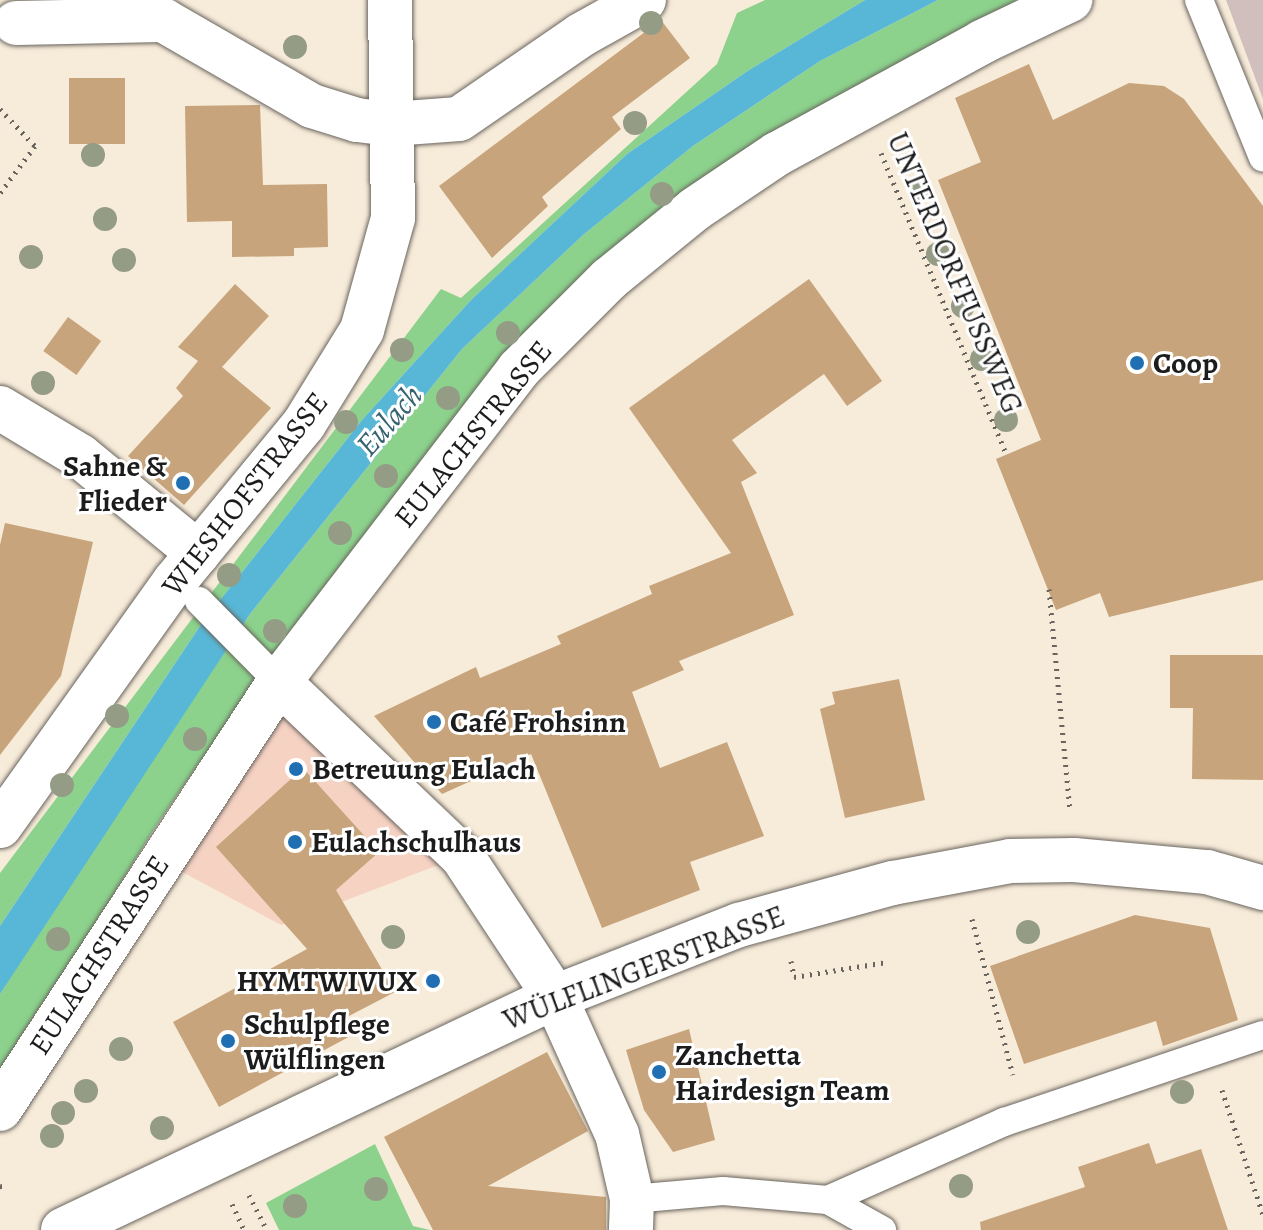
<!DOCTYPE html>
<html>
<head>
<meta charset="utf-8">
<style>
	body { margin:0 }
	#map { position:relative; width:1263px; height:1230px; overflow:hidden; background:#f7ebd9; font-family:Alegreya,serif }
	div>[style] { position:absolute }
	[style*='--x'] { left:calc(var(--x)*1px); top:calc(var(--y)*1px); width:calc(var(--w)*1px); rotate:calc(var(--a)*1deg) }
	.built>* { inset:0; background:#f6d2c3 }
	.industrial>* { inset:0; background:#d1bfbd }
	.green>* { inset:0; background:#8cd28c }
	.water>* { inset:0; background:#58b7d6 }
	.building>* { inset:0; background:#c7a47b; transform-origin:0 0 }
	.path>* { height:5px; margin-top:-2.5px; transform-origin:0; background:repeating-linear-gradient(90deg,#69645e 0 2px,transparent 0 8px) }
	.roads { filter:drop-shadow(0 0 2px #69645e) drop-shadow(0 0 2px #69645e) }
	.service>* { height:28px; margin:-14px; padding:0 14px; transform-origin:14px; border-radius:14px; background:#fff }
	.minor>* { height:44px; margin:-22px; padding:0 22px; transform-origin:22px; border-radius:22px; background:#fff }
	.tertiary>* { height:44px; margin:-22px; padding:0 22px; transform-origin:22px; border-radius:22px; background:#fff }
	.trees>* { width:24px; height:24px; margin:-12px; border-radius:50%; background:#949c86 }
	.dots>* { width:22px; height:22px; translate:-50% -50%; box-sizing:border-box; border:4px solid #fff; border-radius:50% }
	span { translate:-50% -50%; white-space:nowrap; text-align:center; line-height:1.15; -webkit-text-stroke:6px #fff; paint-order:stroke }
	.street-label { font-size:30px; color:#1c1c1c }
	.poi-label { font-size:30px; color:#1c1c1c; font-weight:700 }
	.left { translate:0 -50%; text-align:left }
	.right { translate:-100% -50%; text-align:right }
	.water-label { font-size:32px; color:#376270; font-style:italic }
</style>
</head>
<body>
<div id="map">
	<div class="built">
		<div style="clip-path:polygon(279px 682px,462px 856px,281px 925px,160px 860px)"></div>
	</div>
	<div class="industrial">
		<div style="clip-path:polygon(1226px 0,1263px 0,1263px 99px)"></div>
	</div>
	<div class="green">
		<div style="clip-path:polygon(765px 0,865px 0,749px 70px,627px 154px,471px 300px,362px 420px,202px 623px,0 926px,0 873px,441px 289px,461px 298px,717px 64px,737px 13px)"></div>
		<div style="clip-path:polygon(938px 0,1017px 0,771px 134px,571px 292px,236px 709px,156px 826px,0 1077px,0 994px,53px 908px,250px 614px,462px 349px,583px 235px,693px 146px,820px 61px)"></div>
		<div style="clip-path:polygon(375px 1144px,413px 1226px,430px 1230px,279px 1230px,266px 1203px)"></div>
	</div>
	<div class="water">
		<div style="clip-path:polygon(865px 0,938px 0,820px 61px,693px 146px,583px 235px,462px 349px,250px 614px,0 994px,0 926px,202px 623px,362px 420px,471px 300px,627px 154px,749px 70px)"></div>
	</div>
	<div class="building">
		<div style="clip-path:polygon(661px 20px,690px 58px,612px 117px,621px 129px,542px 197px,548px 206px,492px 258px,439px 186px)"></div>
		<div style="clip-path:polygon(1029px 64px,1053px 120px,1129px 83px,1164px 86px,1184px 99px,1263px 206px,1263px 580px,1109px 617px,1100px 593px,1056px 610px,996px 459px,1041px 440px,938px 180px,981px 162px,955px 98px)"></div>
		<div style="left:69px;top:78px;width:56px;height:66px"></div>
		<div style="clip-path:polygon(260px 105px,263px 185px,327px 184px,328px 247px,294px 248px,294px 256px,232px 257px,232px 221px,187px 222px,185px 106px)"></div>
		<div style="clip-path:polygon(809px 279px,882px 381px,847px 406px,824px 374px,732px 440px,757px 473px,741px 482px,794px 615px,679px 661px,684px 670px,632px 692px,660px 768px,727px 742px,764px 836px,690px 862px,700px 890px,602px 928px,531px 754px,442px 794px,374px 716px,476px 667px,480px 678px,561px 644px,557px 636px,652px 594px,649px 586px,731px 553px,629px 408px)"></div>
		<div style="clip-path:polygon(235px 284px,269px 316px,222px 367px,271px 408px,184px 505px,128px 456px,183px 396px,176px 388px,198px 361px,178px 347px)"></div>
		<div style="left:68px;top:317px;width:41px;height:42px;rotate:36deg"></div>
		<div style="clip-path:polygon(5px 523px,93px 542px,61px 676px,0 755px,0 545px)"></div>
		<div style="clip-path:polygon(1170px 655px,1263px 655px,1263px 780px,1192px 779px,1193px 708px,1170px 708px)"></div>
		<div style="clip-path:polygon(899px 679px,925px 800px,845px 818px,820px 709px,835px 704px,832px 692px)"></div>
		<div style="clip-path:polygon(303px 768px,379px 852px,336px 890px,395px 992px,347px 1017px,356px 1033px,219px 1107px,173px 1022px,307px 949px,216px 847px)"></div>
		<div style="clip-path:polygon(1135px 915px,1210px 928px,1238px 1020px,1163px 1046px,1156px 1021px,1024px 1064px,990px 966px)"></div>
		<div style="clip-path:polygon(689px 1029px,715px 1140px,673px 1152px,644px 1110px,626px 1050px)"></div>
		<div style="clip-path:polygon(547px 1052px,588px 1131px,488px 1186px,606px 1197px,606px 1230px,433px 1230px,384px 1137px)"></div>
		<div style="clip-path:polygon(1149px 1143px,1156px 1164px,1201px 1149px,1228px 1230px,981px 1230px,980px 1222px,1085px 1187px,1078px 1167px)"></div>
	</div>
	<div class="path">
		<div style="--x:0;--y:109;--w:51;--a:46.6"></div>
		<div style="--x:35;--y:146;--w:59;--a:126.7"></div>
		<div style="--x:881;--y:153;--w:327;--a:67.4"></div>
		<div style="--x:1049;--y:589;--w:223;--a:84.6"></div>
		<div style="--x:972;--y:919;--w:161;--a:75.3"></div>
		<div style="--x:791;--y:961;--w:16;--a:79"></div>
		<div style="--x:794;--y:977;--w:94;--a:-9.2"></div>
		<div style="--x:1222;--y:1090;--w:132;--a:71.8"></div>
		<div style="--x:0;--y:1186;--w:5;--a:11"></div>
		<div style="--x:249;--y:1195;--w:39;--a:63"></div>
		<div style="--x:232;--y:1204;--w:29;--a:65"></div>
	</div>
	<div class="roads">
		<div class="service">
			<div style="--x:1199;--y:0;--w:170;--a:67.9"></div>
			<div style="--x:199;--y:601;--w:114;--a:45.4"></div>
			<div style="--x:632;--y:1199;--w:91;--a:-5"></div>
			<div style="--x:723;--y:1191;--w:105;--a:4.9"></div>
			<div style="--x:828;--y:1200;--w:62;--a:29.1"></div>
			<div style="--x:828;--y:1200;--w:193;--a:-23.9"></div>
			<div style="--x:1004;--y:1122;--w:273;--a:-18.6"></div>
		</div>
		<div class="minor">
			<div style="--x:16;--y:23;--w:147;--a:-1.2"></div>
			<div style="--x:163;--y:20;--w:172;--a:30"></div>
			<div style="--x:312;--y:106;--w:47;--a:17.3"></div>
			<div style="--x:357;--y:120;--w:35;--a:7"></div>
			<div style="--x:392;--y:124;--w:67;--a:-4.3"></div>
			<div style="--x:459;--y:119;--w:148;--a:-34.5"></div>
			<div style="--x:581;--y:35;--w:72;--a:-29.1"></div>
			<div style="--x:0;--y:408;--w:93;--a:31"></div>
			<div style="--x:80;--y:456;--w:153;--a:39.4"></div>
			<div style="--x:279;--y:682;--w:253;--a:43.6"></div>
			<div style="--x:462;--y:856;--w:169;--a:56.6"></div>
			<div style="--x:0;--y:826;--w:301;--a:-54.5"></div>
			<div style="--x:175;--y:581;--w:203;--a:-50.6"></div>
			<div style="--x:304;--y:424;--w:110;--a:-58.3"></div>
			<div style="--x:362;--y:330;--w:116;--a:-74.5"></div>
			<div style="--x:393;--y:218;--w:218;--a:-90.8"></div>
			<div style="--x:0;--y:1109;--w:510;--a:-56.84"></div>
			<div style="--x:279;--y:682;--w:394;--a:-52.5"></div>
			<div style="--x:519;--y:369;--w:127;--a:-45"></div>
			<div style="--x:609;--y:279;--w:111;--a:-39.1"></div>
			<div style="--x:695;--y:209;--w:99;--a:-33.9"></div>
			<div style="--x:777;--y:154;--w:234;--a:-28.6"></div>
			<div style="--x:982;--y:42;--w:98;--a:-25.5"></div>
		</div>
		<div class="tertiary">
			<div style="--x:555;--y:997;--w:150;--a:65.7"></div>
			<div style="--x:617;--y:1134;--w:67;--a:77"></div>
			<div style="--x:632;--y:1199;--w:31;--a:92"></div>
			<div style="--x:63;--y:1230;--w:544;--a:-25.34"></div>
			<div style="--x:555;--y:997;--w:198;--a:-21.4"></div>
			<div style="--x:739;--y:925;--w:160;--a:-15.3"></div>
			<div style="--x:893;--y:883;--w:119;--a:-10.6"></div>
			<div style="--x:1010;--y:861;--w:64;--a:-0.9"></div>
			<div style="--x:1074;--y:860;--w:134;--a:5.2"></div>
			<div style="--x:1207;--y:872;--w:58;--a:15.9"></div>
		</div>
	</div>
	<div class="trees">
		<div style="left:651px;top:23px"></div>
		<div style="left:295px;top:47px"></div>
		<div style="left:635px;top:123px"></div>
		<div style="left:93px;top:155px"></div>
		<div style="left:919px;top:189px"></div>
		<div style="left:662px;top:194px"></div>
		<div style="left:105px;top:219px"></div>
		<div style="left:938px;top:254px"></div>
		<div style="left:31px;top:257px"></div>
		<div style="left:124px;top:260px"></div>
		<div style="left:963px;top:306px"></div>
		<div style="left:508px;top:333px"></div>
		<div style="left:402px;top:350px"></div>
		<div style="left:982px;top:359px"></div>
		<div style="left:43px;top:383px"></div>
		<div style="left:448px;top:398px"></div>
		<div style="left:1006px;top:420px"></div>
		<div style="left:346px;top:422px"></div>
		<div style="left:386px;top:476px"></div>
		<div style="left:340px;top:533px"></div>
		<div style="left:229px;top:575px"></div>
		<div style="left:275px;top:631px"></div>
		<div style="left:117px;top:716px"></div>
		<div style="left:195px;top:739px"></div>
		<div style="left:62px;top:785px"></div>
		<div style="left:1028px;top:932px"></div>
		<div style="left:393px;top:937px"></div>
		<div style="left:58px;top:939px"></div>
		<div style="left:121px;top:1049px"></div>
		<div style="left:86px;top:1091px"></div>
		<div style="left:1182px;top:1092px"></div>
		<div style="left:63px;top:1113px"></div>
		<div style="left:162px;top:1128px"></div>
		<div style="left:52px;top:1136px"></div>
		<div style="left:961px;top:1186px"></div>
		<div style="left:376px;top:1189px"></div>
		<div style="left:295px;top:1206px"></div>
	</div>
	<div class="dots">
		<div style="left:1137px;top:363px;background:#1f6fb2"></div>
		<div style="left:183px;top:483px;background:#1f6fb2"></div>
		<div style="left:434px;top:722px;background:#1f6fb2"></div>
		<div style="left:296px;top:769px;background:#1f6fb2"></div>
		<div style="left:295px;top:842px;background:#1f6fb2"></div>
		<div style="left:433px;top:981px;background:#1f6fb2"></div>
		<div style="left:228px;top:1041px;background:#1f6fb2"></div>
		<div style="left:659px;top:1072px;background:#1f6fb2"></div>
	</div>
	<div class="street-label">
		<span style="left:955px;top:273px;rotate:67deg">UNTERDORFFUSSWEG</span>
		<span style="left:473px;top:434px;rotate:-51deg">EULACHSTRASSE</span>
		<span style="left:245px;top:494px;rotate:-52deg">WIESHOFSTRASSE</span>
		<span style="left:99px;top:955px;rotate:-57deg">EULACHSTRASSE</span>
		<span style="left:644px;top:968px;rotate:-21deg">WÜLFLINGERSTRASSE</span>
	</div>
	<div class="poi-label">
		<span class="left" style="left:1153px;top:363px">Coop</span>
		<span class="right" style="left:167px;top:483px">Sahne &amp;<br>Flieder</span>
		<span class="left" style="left:450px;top:722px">Café Frohsinn</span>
		<span class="left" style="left:312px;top:769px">Betreuung Eulach</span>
		<span class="left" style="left:311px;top:842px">Eulachschulhaus</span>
		<span class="right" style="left:417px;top:981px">HYMTWIVUX</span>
		<span class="left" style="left:244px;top:1041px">Schulpflege<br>Wülflingen</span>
		<span class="left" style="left:675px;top:1072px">Zanchetta<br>Hairdesign Team</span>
	</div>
	<div class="water-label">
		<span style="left:389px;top:420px;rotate:-49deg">Eulach</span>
	</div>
</div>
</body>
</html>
